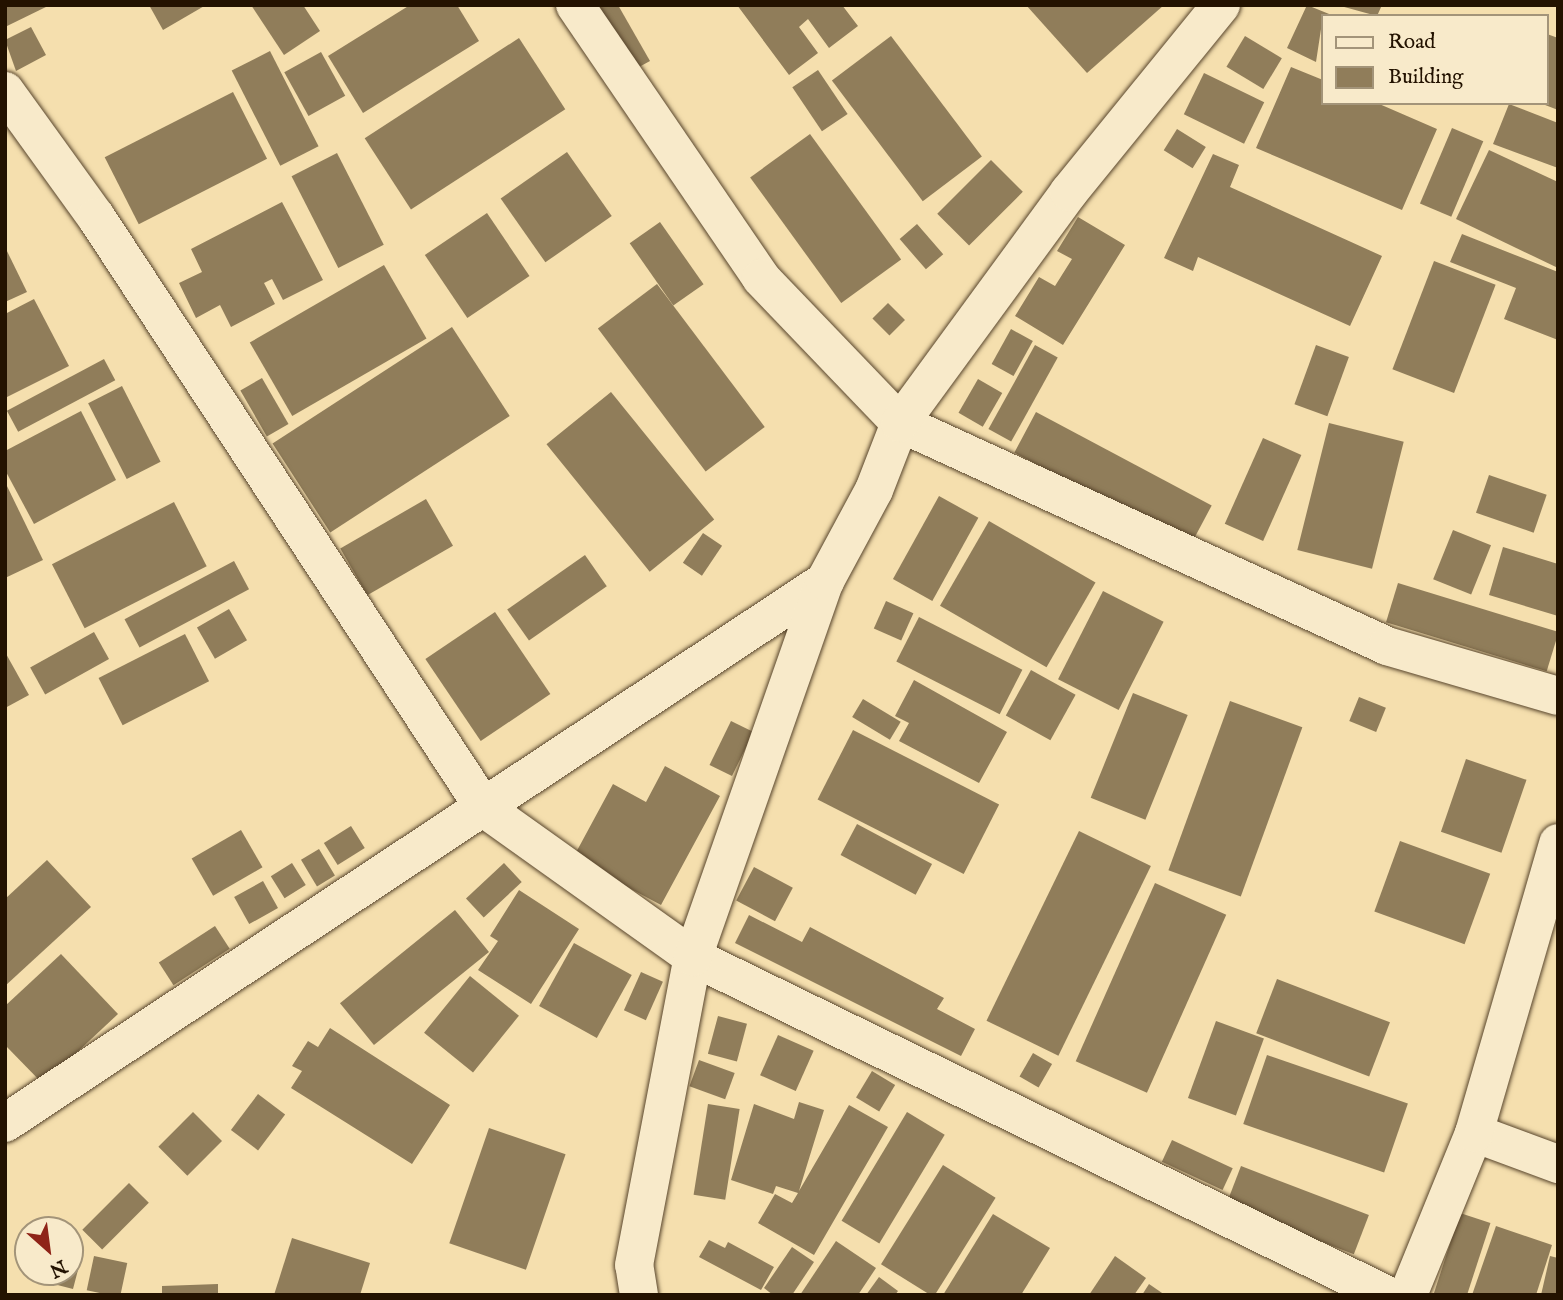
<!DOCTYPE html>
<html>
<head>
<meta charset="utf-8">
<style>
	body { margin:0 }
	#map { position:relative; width:1563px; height:1300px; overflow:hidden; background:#f5dfae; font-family:"IM FELL English",serif }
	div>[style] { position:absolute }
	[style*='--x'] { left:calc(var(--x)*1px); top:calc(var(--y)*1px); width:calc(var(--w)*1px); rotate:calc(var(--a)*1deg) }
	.building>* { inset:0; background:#907d5a; transform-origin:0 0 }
	.roads { filter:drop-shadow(0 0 2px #58452c) drop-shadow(0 0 2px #58452c) }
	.minor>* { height:38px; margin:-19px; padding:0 19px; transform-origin:19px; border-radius:19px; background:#f8eaca }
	span { translate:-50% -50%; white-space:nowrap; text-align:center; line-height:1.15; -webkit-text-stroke:7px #f8eaca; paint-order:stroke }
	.frame { position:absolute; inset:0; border:7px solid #231200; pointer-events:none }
	.legend { position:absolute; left:1321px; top:14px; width:228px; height:91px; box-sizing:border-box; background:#f8eaca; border:2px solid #a39479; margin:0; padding:9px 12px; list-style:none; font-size:21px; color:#231200 }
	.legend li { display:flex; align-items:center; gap:14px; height:35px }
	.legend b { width:35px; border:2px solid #a39479 }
	.north { position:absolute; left:14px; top:1216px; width:70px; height:70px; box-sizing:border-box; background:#f8eaca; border:2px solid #a39479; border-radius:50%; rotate:152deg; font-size:19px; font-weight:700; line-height:28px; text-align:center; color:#231200 }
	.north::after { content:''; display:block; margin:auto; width:24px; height:32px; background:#8f2418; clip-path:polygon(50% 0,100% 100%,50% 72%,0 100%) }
</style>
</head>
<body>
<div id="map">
	<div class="building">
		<div style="clip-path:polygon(5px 5px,50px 5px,5px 27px)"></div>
		<div style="clip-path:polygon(149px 5px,206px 5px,163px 30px)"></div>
		<div style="clip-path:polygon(251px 5px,303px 5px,320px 31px,284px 55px)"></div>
		<div style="clip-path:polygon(410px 5px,457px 5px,479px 41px,363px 113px,328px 56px)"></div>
		<div style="clip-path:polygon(588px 5px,618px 5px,650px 61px,628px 73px)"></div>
		<div style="clip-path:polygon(737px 5px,842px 5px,858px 26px,829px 48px,808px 19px,799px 27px,818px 53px,789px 75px)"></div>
		<div style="clip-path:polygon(1026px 5px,1164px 5px,1087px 73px)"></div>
		<div style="clip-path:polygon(1307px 5px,1334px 16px,1323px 16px,1316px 62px,1287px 48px)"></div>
		<div style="clip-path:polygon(1337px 5px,1382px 5px,1377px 16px)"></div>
		<div style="clip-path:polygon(31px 27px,46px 55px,16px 71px,5px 40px)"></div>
		<div style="clip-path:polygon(1547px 34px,1558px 38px,1558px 110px,1540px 103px,1547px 103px)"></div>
		<div style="left:891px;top:36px;width:151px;height:74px;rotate:53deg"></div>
		<div style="left:1245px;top:36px;width:43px;height:36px;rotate:31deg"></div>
		<div style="left:519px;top:38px;width:85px;height:184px;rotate:57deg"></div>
		<div style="left:270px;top:51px;width:107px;height:43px;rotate:63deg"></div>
		<div style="left:321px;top:52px;width:50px;height:42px;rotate:61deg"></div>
		<div style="clip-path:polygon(1291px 67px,1323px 80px,1323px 103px,1377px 103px,1437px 129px,1402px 210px,1256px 148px)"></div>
		<div style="left:818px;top:70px;width:53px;height:31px;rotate:56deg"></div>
		<div style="left:1204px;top:73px;width:67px;height:46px;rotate:26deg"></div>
		<div style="left:233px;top:92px;width:75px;height:144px;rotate:63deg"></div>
		<div style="clip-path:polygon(1509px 104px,1558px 123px,1558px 168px,1493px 144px)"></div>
		<div style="left:1452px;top:128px;width:34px;height:82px;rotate:23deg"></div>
		<div style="left:1177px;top:129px;width:34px;height:25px;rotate:32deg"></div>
		<div style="left:810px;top:134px;width:155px;height:74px;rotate:54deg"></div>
		<div style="clip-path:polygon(1489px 150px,1558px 182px,1558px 268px,1456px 219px)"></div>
		<div style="left:567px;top:152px;width:78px;height:81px;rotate:55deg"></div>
		<div style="left:337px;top:153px;width:103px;height:51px;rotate:63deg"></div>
		<div style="clip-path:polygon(1213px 154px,1239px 165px,1230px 187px,1382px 256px,1350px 326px,1198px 257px,1193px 271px,1164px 258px)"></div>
		<div style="left:991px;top:160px;width:45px;height:76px;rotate:45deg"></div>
		<div style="clip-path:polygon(282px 202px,323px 280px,283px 300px,272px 279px,264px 283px,275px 304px,231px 327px,220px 305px,196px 318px,179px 283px,202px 272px,191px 249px)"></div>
		<div style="left:487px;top:213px;width:76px;height:75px;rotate:56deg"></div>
		<div style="clip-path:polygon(1078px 217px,1125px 245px,1063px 345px,1015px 316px,1039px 277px,1055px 286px,1072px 259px,1057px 251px)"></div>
		<div style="left:660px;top:222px;width:76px;height:37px;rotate:55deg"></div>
		<div style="left:917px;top:224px;width:40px;height:23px;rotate:49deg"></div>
		<div style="clip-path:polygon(1462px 234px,1558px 272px,1558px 340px,1504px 319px,1516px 288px,1450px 262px)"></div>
		<div style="clip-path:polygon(5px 247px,27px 292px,5px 302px)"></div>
		<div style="left:1434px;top:261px;width:66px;height:116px;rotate:21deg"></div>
		<div style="left:384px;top:265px;width:85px;height:155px;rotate:60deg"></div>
		<div style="left:657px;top:284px;width:179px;height:74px;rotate:53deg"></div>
		<div style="clip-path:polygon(34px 299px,69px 366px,5px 398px,5px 314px)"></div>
		<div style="left:888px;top:303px;width:24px;height:22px;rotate:45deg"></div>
		<div style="left:452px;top:327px;width:106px;height:214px;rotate:57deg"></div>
		<div style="left:1011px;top:329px;width:25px;height:40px;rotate:29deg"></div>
		<div style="left:1035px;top:345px;width:26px;height:96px;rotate:29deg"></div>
		<div style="left:1316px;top:345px;width:35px;height:63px;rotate:20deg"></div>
		<div style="left:104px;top:359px;width:24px;height:110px;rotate:62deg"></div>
		<div style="left:262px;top:378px;width:53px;height:25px;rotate:60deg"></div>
		<div style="left:978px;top:379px;width:28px;height:39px;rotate:30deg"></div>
		<div style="left:122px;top:386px;width:85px;height:38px;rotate:63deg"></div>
		<div style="left:611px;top:392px;width:164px;height:83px;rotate:51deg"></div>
		<div style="clip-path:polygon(81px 411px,116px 480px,34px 524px,5px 470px,5px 451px)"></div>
		<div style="left:1036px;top:412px;width:199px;height:46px;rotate:28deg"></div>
		<div style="left:1329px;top:423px;width:77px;height:131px;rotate:14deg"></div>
		<div style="left:1263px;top:438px;width:42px;height:94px;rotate:24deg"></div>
		<div style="left:1489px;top:475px;width:61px;height:40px;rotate:19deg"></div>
		<div style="clip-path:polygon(5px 482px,43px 560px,5px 578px)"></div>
		<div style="left:939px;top:496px;width:45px;height:95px;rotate:29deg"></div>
		<div style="left:426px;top:499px;width:54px;height:99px;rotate:60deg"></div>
		<div style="left:174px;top:502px;width:72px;height:137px;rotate:63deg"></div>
		<div style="left:989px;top:521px;width:123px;height:98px;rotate:30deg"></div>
		<div style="left:1453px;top:530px;width:41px;height:53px;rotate:22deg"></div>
		<div style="left:703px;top:533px;width:23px;height:36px;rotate:34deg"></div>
		<div style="clip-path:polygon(1503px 547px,1558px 564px,1558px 616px,1489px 595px)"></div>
		<div style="left:585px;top:555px;width:38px;height:95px;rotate:55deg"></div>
		<div style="left:234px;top:561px;width:32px;height:124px;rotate:62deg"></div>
		<div style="left:1398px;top:583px;width:168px;height:41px;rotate:17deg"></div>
		<div style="left:1103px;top:591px;width:68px;height:99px;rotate:27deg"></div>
		<div style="left:886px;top:601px;width:30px;height:30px;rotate:24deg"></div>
		<div style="left:229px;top:609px;width:36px;height:37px;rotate:60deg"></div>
		<div style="left:495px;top:612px;width:99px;height:84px;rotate:56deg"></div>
		<div style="left:919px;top:617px;width:116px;height:50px;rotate:27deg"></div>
		<div style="left:94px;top:632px;width:31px;height:73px;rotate:61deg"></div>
		<div style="left:185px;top:634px;width:53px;height:97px;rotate:63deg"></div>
		<div style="clip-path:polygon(5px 652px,29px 695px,5px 708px)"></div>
		<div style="left:1031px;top:670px;width:51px;height:52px;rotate:29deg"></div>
		<div style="clip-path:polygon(914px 680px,1007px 732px,979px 783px,899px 741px,909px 723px,895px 716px)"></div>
		<div style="left:1133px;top:693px;width:59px;height:113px;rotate:22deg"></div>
		<div style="left:1359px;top:697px;width:29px;height:26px;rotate:22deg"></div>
		<div style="left:863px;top:699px;width:44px;height:21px;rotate:31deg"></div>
		<div style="left:1230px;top:701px;width:77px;height:180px;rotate:20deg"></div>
		<div style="left:731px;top:721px;width:25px;height:49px;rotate:26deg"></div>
		<div style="left:853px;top:730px;width:164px;height:78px;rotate:27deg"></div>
		<div style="left:1466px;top:759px;width:64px;height:77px;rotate:19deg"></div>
		<div style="clip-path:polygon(665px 766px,720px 796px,661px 905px,573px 858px,613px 784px,646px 802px)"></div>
		<div style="left:857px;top:824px;width:85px;height:35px;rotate:28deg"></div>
		<div style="left:351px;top:826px;width:26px;height:32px;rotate:58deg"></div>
		<div style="left:241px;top:830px;width:43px;height:57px;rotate:60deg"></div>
		<div style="left:1079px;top:831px;width:80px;height:211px;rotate:26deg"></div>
		<div style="left:1400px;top:841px;width:96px;height:75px;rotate:20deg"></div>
		<div style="left:319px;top:849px;width:31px;height:21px;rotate:59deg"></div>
		<div style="clip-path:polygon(47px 860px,91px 907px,5px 986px,5px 899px)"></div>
		<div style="left:292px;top:863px;width:26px;height:25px;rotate:58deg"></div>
		<div style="left:504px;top:863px;width:26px;height:52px;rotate:47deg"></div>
		<div style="left:754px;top:867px;width:44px;height:38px;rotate:28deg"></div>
		<div style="left:263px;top:881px;width:31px;height:33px;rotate:61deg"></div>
		<div style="left:1155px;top:883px;width:78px;height:195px;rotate:24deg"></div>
		<div style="clip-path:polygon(519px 890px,579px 929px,531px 1004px,478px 970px,498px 941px,490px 936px)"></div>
		<div style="left:455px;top:910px;width:54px;height:148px;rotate:51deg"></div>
		<div style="clip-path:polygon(749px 915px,802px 942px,810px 927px,944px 998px,937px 1009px,975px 1029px,961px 1056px,735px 943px)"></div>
		<div style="left:215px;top:926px;width:27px;height:67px;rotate:57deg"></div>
		<div style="left:574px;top:943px;width:66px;height:72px;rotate:29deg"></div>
		<div style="clip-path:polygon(61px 954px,118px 1014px,43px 1084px,5px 1045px,5px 1006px)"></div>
		<div style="left:641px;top:972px;width:24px;height:42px;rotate:24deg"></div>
		<div style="left:470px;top:976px;width:63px;height:73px;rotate:39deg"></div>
		<div style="left:1277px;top:979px;width:121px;height:58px;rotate:21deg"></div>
		<div style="left:718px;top:1016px;width:30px;height:39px;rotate:15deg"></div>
		<div style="left:1216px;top:1021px;width:51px;height:82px;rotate:20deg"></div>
		<div style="clip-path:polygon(330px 1028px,450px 1105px,412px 1164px,291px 1088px,302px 1071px,292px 1066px,308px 1041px,318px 1047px)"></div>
		<div style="left:778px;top:1035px;width:39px;height:44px;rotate:24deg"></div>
		<div style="left:1033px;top:1053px;width:22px;height:27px;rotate:30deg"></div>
		<div style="left:1267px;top:1055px;width:149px;height:73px;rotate:19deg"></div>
		<div style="left:699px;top:1060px;width:38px;height:28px;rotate:20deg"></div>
		<div style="left:872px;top:1071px;width:27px;height:31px;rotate:31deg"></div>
		<div style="left:258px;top:1094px;width:34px;height:45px;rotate:37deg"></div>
		<div style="clip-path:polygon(799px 1102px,824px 1110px,799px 1191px,849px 1105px,888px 1127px,814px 1255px,758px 1223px,775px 1194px,792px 1203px,798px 1193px,776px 1186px,773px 1194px,731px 1180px,754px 1104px,794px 1119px)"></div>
		<div style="left:708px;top:1104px;width:32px;height:92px;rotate:9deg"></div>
		<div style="left:193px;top:1112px;width:41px;height:49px;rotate:45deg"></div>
		<div style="left:907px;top:1112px;width:44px;height:127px;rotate:31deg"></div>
		<div style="left:489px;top:1128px;width:81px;height:122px;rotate:19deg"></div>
		<div style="left:1172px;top:1140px;width:67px;height:24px;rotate:25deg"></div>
		<div style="left:943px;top:1165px;width:62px;height:117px;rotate:32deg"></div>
		<div style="left:1241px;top:1166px;width:137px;height:42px;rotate:21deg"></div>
		<div style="left:129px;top:1183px;width:28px;height:66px;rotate:45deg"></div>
		<div style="left:1460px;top:1213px;width:32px;height:87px;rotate:18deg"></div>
		<div style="clip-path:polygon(993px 1214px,1050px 1248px,1021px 1295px,943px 1295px)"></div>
		<div style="clip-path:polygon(1496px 1226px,1552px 1245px,1536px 1295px,1472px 1295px)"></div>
		<div style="clip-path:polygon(292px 1238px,370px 1263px,360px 1295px,274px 1295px)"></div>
		<div style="clip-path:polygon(709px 1240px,725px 1248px,728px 1242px,774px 1267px,761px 1290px,699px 1257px)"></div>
		<div style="clip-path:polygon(836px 1241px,876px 1268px,858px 1295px,800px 1295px)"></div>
		<div style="clip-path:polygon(70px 1247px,83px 1251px,73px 1289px,34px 1279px,36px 1272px,70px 1272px)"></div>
		<div style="clip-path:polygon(792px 1247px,814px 1262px,792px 1295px,773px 1295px,764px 1288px)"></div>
		<div style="left:94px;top:1256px;width:34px;height:35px;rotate:12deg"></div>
		<div style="clip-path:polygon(1115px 1256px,1146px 1278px,1134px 1295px,1089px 1295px)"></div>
		<div style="clip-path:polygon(1550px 1256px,1558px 1258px,1558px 1295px,1541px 1295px)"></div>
		<div style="clip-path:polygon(879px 1277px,898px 1291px,895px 1295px,866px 1295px)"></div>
		<div style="clip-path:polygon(218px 1284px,218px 1295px,162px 1295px,162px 1286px)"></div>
		<div style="clip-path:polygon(1149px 1284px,1165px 1295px,1142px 1295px)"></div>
	</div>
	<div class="roads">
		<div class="minor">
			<div style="--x:575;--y:5;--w:330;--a:55.7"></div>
			<div style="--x:761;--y:278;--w:201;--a:46.2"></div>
			<div style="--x:900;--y:423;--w:536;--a:24.6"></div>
			<div style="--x:1387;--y:646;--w:178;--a:16.3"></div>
			<div style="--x:5;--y:91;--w:155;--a:54.2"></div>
			<div style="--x:96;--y:217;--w:707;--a:56.71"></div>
			<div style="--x:484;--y:808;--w:257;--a:35.5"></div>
			<div style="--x:693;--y:957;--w:772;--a:25.97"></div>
			<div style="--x:5;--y:1123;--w:983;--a:-33.46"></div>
			<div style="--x:1474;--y:1133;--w:90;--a:20.3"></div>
			<div style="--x:639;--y:1295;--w:30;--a:-99"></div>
			<div style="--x:634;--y:1265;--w:314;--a:-79.2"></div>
			<div style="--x:693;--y:957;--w:398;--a:-70.7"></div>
			<div style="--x:825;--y:581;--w:103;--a:-61.7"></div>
			<div style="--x:874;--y:490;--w:72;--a:-68.8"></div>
			<div style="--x:900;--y:423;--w:286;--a:-53.8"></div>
			<div style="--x:1069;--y:192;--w:241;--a:-50.9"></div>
			<div style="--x:1408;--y:1295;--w:175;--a:-67.8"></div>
			<div style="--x:1474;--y:1133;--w:302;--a:-73.8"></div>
		</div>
	</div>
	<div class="frame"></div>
	<ul class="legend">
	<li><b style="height:9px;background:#f8eaca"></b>Road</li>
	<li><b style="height:19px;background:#907d5a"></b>Building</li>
	</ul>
	<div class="north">N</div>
</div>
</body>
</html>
